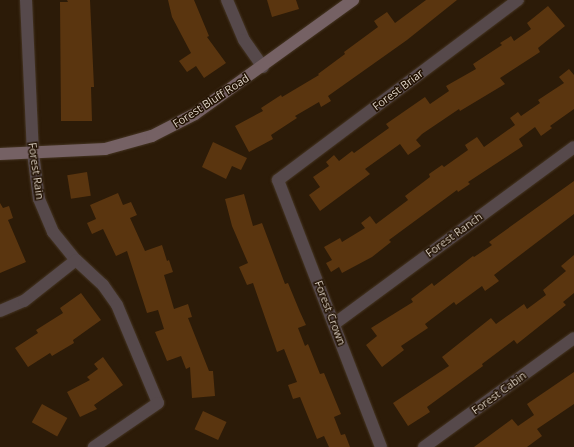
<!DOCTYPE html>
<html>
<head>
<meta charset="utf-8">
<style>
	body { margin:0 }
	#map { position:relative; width:574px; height:447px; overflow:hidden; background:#2c1b08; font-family:"Open Sans",sans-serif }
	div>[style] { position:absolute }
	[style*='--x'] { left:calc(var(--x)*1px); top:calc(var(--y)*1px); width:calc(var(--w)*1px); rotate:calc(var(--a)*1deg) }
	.building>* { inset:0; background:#5a350f; transform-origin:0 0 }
	.roads { filter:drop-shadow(0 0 1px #453523) drop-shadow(0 0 1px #453523) }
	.street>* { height:12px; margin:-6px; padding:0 6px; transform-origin:6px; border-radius:6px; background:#56494b }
	.secondary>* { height:12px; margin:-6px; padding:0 6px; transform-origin:6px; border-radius:6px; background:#756164 }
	span { translate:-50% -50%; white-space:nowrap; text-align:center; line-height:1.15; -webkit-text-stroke:3px #221202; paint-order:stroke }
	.street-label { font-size:11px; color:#ded3c7 }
</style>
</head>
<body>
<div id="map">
	<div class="building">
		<div style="clip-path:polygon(67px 0,90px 0,94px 87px,91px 87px,92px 121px,61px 121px,60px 2px,68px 2px)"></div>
		<div style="clip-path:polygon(168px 0,194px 0,209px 36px,207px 37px,226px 63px,204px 78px,196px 66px,187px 72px,179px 61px,191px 53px,172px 17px)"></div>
		<div style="clip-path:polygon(267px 0,296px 0,299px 9px,272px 17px)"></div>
		<div style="clip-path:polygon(426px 0,457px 0,407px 40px,328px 96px,331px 101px,321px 107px,319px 102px,295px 116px,297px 118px,271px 135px,273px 139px,249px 152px,235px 126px,263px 111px,261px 108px,281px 95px,282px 97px,319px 75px,318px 74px,345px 54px,344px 52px,378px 27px,374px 21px,387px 12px,395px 23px)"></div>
		<div style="clip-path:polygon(548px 6px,565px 26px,538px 48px,540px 52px,500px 78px,505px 84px,460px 111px,459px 109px,422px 134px,416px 140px,421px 146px,408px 155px,400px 144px,365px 169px,370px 174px,320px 211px,309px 195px,320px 187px,313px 177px,329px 166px,326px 162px,334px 155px,339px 161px,352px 151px,354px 153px,389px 128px,386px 124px,425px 97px,430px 104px,449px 91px,446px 86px,476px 69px,473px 64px,502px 45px,500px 43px,511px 36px,514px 41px,531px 29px,527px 23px)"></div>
		<div style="clip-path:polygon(569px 69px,574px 75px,574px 109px,550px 126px,552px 128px,541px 136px,535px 127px,519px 139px,523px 146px,468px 182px,470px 184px,458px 192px,457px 190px,389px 240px,391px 242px,372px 257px,342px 273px,339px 267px,331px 272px,326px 263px,332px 260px,324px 247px,340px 238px,342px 242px,365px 228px,361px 223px,370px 216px,376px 224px,408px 200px,405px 196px,430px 177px,429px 174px,442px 165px,444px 167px,468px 150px,465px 145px,477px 137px,484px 147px,515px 125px,510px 118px,518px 112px,521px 116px,540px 103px,538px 100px,564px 83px,559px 77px)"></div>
		<div style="clip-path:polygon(213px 142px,247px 158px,241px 170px,232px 166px,226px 179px,202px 167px)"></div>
		<div style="left:87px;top:172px;width:24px;height:20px;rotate:81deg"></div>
		<div style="clip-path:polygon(574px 181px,574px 214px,494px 275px,499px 281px,485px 291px,482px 286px,456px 305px,454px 302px,425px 324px,428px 328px,401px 346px,404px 350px,382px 367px,366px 345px,377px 336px,371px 328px,413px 302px,411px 299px,432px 283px,434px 286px,473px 256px,474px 257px,492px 245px,489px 242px)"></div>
		<div style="clip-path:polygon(118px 193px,123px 205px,131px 202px,137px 215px,130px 218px,145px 251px,162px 245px,167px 261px,169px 260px,173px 272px,164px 275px,174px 309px,188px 304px,192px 317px,188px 318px,209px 371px,213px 371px,215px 396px,192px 398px,190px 367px,186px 369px,181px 356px,167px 361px,155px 332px,164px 329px,158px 310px,147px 313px,127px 251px,116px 256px,103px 229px,92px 234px,87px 223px,96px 219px,90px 205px)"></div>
		<div style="clip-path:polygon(244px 194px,253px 226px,262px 223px,285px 284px,288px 283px,300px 312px,306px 325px,298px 328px,305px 346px,308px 344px,320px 374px,324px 373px,341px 414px,334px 417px,341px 435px,345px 434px,350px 447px,329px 447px,324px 436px,317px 439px,300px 397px,293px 399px,288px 385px,297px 382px,284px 349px,277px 352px,253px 283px,247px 285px,239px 267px,248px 263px,232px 226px,225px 199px)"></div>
		<div style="clip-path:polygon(0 203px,3px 208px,9px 206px,13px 218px,8px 220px,26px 262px,0 273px)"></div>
		<div style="clip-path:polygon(574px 255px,574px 293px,563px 302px,566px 305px,517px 344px,514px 340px,482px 364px,483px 366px,427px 407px,430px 412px,408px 426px,393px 403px,449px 366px,442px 357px,491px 318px,496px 324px,524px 304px,527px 309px,546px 295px,543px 290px,566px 271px,561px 266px)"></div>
		<div style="clip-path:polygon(81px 293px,101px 320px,73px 340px,74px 343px,52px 356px,50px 353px,28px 367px,15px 348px,38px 333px,36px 330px,63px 313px,60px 308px)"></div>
		<div style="clip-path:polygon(103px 357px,123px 385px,94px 405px,97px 409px,80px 417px,67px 392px,90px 380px,87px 377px,98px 369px,94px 364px)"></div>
		<div style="clip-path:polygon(574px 372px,574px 404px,537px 429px,542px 436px,527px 447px,474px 447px,512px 419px,518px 426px,534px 415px,527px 404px)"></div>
		<div style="left:42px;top:404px;width:29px;height:21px;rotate:29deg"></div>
		<div style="left:203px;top:411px;width:26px;height:20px;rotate:25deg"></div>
	</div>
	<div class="roads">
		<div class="street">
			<div style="--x:26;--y:0;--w:153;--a:87.4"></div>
			<div style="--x:33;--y:153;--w:46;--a:82.6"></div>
			<div style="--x:39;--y:199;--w:36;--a:67"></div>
			<div style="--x:53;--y:232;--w:36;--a:51"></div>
			<div style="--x:76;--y:260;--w:37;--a:43"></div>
			<div style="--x:103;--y:285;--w:24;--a:55"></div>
			<div style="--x:117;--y:305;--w:106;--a:67.3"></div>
			<div style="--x:158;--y:403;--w:78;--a:145.5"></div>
			<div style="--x:227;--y:0;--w:43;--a:67"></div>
			<div style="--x:244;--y:40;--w:33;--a:55"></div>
			<div style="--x:0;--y:311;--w:26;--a:-23"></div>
			<div style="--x:24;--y:301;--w:66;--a:-38.3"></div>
			<div style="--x:334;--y:324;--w:298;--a:-36.4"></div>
			<div style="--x:381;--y:447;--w:286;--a:-111.1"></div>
			<div style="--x:278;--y:180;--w:300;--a:-36.9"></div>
			<div style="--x:424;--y:447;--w:185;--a:-36"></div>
		</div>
		<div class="secondary">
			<div style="--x:0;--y:154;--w:105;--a:-2.7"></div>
			<div style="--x:105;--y:149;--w:49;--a:-15.5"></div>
			<div style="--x:152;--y:136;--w:48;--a:-27.1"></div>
			<div style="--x:195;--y:114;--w:195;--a:-35.8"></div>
		</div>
	</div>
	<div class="street-label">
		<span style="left:398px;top:90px;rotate:-37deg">Forest Briar</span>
		<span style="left:211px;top:101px;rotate:-33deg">Forest Bluff Road</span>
		<span style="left:36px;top:171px;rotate:82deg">Forest Rain</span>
		<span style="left:454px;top:235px;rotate:-36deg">Forest Ranch</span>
		<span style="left:330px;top:313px;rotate:69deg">Forest Crown</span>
		<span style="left:499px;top:393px;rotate:-36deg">Forest Cabin</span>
	</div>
</div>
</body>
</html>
